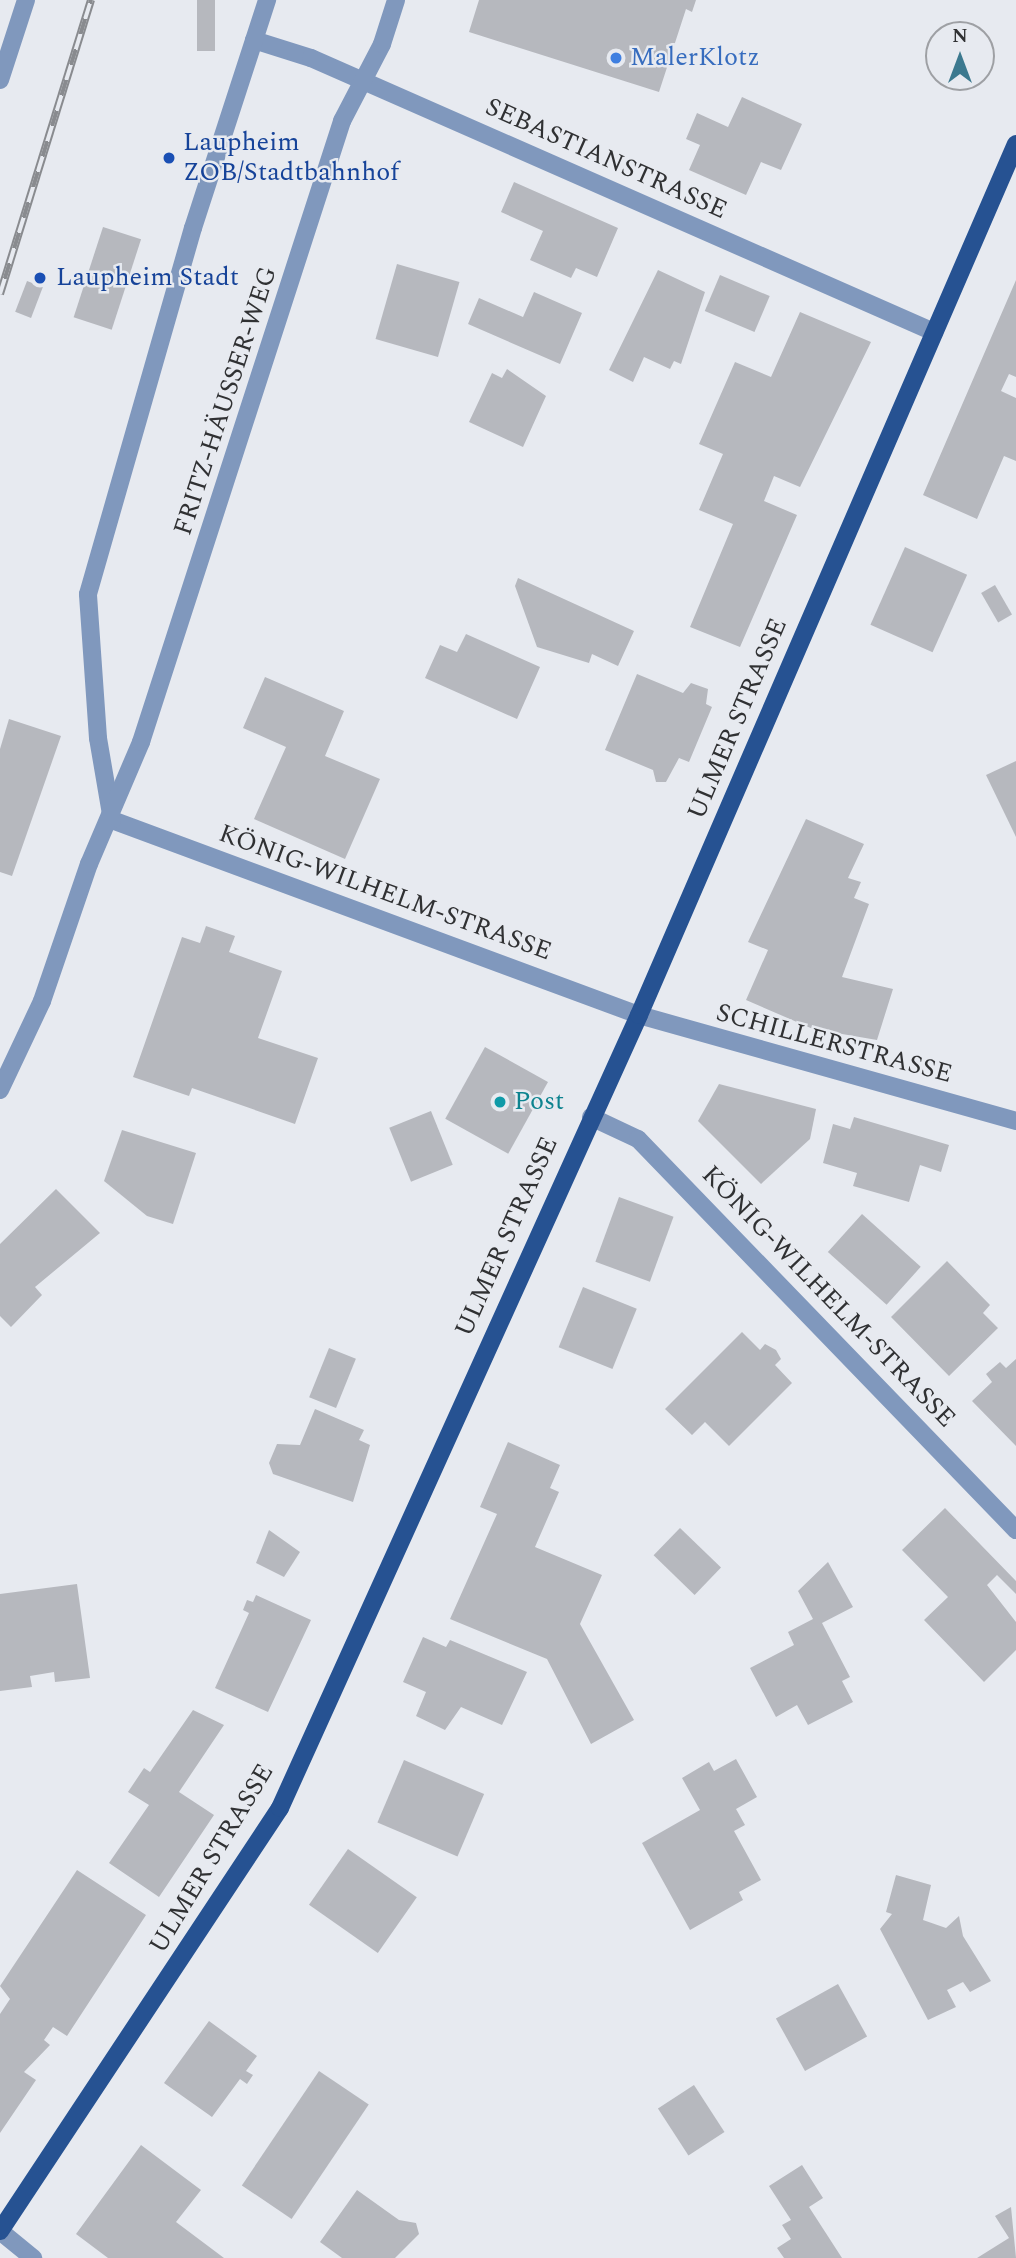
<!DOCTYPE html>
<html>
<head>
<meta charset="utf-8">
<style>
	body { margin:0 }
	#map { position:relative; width:1016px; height:2258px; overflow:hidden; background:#e7eaf0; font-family:Spectral,serif }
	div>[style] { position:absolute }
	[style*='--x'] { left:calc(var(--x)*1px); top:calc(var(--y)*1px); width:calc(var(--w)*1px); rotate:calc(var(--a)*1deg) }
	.building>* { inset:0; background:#b6b8be; transform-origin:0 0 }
	.minor>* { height:18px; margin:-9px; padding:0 9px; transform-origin:9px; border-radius:9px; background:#8098bd }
	.major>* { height:18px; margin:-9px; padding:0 9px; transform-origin:9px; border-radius:9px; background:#265292 }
	.rail>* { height:8px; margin-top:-4px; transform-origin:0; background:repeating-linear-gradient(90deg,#e7eaf0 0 16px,#898b8f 0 32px); box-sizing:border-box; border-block:2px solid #898b8f }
	.dots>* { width:19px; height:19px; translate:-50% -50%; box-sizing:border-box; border:4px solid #e7eaf0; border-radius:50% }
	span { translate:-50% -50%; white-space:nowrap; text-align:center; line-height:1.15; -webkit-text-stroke:5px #e7eaf0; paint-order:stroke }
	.shop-label { font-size:26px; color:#366cbe }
	.left { translate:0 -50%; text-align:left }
	.transit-label { font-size:26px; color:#164399 }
	.street-label { font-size:26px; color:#303133 }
	.culture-label { font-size:26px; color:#0d838f }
	.north { position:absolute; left:925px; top:21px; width:70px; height:70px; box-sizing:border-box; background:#e7eaf0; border:2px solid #9ea0a4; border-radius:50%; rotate:0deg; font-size:19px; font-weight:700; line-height:28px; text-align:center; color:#303133 }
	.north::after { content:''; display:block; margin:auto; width:24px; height:32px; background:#3c798f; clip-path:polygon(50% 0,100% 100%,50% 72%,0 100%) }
</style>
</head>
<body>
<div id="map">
	<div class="building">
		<div style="left:197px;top:0;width:18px;height:51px"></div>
		<div style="clip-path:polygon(479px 0,696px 0,692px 12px,686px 9px,659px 92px,469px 32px)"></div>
		<div style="clip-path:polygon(742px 97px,802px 124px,781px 170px,761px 162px,746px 195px,689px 170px,700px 145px,686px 139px,697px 113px,728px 127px)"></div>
		<div style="clip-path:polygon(514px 182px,618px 228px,597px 277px,576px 268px,571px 278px,530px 260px,543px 231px,501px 212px)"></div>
		<div style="left:103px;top:227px;width:40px;height:95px;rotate:18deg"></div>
		<div style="left:397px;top:264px;width:65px;height:78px;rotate:16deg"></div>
		<div style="clip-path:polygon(658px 270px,705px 292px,681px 364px,674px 361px,670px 369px,644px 357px,633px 382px,609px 370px)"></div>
		<div style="left:720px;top:275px;width:54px;height:39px;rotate:23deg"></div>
		<div style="clip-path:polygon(1016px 280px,1016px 377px,1009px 374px,1001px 391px,1016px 398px,1016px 461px,1004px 456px,977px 519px,923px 495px)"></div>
		<div style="left:27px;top:281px;width:17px;height:33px;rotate:21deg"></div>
		<div style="clip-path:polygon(534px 292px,582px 313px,560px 364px,468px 324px,479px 298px,523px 317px)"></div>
		<div style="clip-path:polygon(800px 312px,871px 342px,800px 487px,774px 476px,764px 501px,797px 515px,740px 647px,690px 627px,733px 524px,699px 510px,723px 454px,699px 444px,735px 362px,771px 377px)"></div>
		<div style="clip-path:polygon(507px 369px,546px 396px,523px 447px,469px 422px,492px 373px,502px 378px)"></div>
		<div style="left:905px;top:547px;width:68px;height:85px;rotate:24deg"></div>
		<div style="clip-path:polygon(518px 578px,634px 631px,618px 666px,592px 654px,589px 663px,537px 647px,515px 586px)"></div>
		<div style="left:995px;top:585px;width:34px;height:16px;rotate:60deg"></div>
		<div style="clip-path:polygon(466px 634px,540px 667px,517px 719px,425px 678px,440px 645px,457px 652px)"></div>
		<div style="clip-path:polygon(637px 674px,683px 693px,691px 683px,708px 689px,706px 704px,712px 707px,689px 762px,679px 758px,666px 782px,656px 782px,653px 770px,605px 750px)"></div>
		<div style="clip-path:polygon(265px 677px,344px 711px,325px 756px,380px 779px,345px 859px,254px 819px,286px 747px,243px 728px)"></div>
		<div style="clip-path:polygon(9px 719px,61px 736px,12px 876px,0 872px,0 749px)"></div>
		<div style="clip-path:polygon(1016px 761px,1016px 837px,986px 775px)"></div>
		<div style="clip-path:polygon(806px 819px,864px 844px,848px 878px,861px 882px,854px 898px,869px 904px,842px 977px,893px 989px,877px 1040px,813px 1029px,746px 1000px,768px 950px,748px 942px)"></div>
		<div style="clip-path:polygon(206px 926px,235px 936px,229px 952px,282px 971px,258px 1038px,318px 1058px,295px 1124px,192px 1088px,189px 1096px,133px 1077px,182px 937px,200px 943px)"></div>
		<div style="left:485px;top:1047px;width:72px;height:82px;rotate:29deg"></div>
		<div style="clip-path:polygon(719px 1084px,816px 1109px,810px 1139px,761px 1184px,698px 1121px)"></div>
		<div style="left:431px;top:1111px;width:58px;height:45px;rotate:68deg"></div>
		<div style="clip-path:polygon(854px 1117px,949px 1145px,941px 1172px,920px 1165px,909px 1202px,853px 1186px,857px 1173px,823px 1163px,833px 1124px,850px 1129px)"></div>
		<div style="clip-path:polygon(122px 1130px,196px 1153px,173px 1224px,147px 1216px,104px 1181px)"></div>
		<div style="clip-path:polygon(56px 1189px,100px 1233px,35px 1287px,42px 1295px,11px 1327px,0 1316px,0 1244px)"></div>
		<div style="left:619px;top:1197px;width:58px;height:69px;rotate:20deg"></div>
		<div style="left:862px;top:1214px;width:79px;height:51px;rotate:42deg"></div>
		<div style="clip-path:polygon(947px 1261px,990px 1305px,983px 1313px,998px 1328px,949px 1376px,891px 1317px)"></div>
		<div style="left:583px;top:1287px;width:58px;height:65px;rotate:22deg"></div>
		<div style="clip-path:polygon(742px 1332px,760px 1350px,765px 1344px,776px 1350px,781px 1359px,775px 1365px,792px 1383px,729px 1446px,705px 1422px,692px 1435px,665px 1409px)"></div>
		<div style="left:329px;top:1348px;width:29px;height:53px;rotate:22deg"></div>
		<div style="clip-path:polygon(1016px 1359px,1016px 1446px,972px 1401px,992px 1382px,986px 1374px,1000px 1362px,1006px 1368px)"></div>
		<div style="clip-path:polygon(315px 1409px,364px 1430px,359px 1440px,370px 1445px,353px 1502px,273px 1474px,269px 1463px,277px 1444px,300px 1445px)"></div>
		<div style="clip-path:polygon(508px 1442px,560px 1465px,550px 1488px,559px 1492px,535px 1547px,602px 1575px,580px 1624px,634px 1720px,591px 1744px,547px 1659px,450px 1619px,497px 1514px,480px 1507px)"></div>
		<div style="clip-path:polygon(945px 1508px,1016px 1581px,1016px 1594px,997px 1575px,987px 1585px,1016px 1622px,1016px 1650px,984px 1682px,924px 1620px,948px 1597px,902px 1550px)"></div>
		<div style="left:680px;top:1528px;width:57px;height:38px;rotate:44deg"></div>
		<div style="clip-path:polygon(269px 1530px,300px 1552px,284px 1577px,256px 1563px)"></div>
		<div style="clip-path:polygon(828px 1562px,853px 1607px,822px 1623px,850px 1677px,842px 1681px,853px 1702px,808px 1725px,797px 1705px,776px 1717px,750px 1668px,794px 1645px,788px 1632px,813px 1619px,798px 1591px)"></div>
		<div style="clip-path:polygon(77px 1584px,90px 1678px,55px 1682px,54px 1672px,30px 1676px,32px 1687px,0 1691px,0 1594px)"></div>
		<div style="clip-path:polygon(256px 1595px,311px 1620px,268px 1712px,215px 1688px,249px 1613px,243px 1610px,247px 1600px,253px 1602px)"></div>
		<div style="clip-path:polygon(423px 1637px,446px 1647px,450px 1640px,527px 1672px,502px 1725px,461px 1707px,445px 1730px,416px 1716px,426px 1692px,403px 1682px)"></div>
		<div style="clip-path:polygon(193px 1710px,224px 1725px,179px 1792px,214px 1815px,159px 1897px,109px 1863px,149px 1805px,128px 1792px,144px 1768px,150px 1772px)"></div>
		<div style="clip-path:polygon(736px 1759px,757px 1797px,736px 1809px,745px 1825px,734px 1831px,761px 1880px,739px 1892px,743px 1900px,690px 1930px,642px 1843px,700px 1810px,682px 1778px,709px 1762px,714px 1771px)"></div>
		<div style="left:404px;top:1760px;width:87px;height:68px;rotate:23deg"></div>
		<div style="left:348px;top:1849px;width:84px;height:68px;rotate:35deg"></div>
		<div style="clip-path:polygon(77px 1870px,146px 1915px,67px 2036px,53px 2027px,44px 2040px,50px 2045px,24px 2072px,36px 2080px,0 2133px,0 2014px,10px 1999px,0 1986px)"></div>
		<div style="clip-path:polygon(896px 1875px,931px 1885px,923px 1920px,946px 1928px,959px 1916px,963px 1936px,991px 1981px,970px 1992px,963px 1982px,947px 1990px,956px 2007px,928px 2020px,880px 1929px,892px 1914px,886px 1912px)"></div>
		<div style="left:838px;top:1984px;width:60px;height:71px;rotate:61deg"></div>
		<div style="clip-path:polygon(209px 2021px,257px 2056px,246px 2071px,253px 2075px,247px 2084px,240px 2079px,212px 2117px,164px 2083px)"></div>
		<div style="left:319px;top:2071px;width:60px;height:138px;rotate:34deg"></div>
		<div style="left:694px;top:2085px;width:56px;height:43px;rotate:57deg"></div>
		<div style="clip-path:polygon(141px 2145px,201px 2190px,176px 2222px,224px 2258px,108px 2258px,76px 2234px)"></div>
		<div style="clip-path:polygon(802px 2165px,823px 2198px,809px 2207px,842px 2258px,784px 2258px,777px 2248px,791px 2239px,782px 2225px,791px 2220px,769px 2186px)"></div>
		<div style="clip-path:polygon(357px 2190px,399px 2220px,416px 2223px,419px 2234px,395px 2258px,342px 2258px,320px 2242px)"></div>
		<div style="clip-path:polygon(1011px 2207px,1016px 2258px,977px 2258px,1009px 2238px,995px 2216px)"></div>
	</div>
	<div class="minor">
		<div style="--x:254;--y:40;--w:60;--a:17.5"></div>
		<div style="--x:311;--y:58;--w:681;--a:23.74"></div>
		<div style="--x:0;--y:80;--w:84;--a:-72"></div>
		<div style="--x:112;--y:820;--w:562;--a:20.31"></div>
		<div style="--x:639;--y:1015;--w:392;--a:15.7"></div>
		<div style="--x:112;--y:820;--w:83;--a:-99.7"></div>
		<div style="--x:98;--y:738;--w:144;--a:-94"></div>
		<div style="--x:88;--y:594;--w:381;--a:-74"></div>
		<div style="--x:193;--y:228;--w:240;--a:-72"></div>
		<div style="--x:0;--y:1090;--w:98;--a:-64.7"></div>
		<div style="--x:42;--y:1001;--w:145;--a:-71.1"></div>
		<div style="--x:89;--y:864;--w:133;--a:-66.9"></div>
		<div style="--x:141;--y:742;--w:653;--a:-72.06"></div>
		<div style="--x:342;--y:121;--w:87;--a:-62.5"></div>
		<div style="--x:382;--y:44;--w:46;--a:-72.3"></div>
		<div style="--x:591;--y:1117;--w:52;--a:25.1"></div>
		<div style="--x:638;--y:1139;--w:544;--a:45.97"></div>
		<div style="--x:0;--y:2231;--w:43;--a:39.3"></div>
	</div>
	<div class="major">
		<div style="--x:0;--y:2231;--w:507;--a:-56.5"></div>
		<div style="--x:280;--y:1808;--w:870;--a:-65.64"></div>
		<div style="--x:639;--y:1015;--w:949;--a:-66.6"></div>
	</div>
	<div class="rail">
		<div style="--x:0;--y:294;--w:308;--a:-72.8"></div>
	</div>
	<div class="dots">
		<div style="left:616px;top:58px;background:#3f7fe0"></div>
		<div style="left:169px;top:158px;background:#1a4fb4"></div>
		<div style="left:40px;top:278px;background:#1a4fb4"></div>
		<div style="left:500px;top:1102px;background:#0f9aa8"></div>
	</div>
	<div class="shop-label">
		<span class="left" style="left:630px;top:58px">MalerKlotz</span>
	</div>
	<div class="transit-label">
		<span class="left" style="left:183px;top:158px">Laupheim<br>ZOB/Stadtbahnhof</span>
		<span class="left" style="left:56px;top:278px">Laupheim Stadt</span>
	</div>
	<div class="street-label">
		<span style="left:606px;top:159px;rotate:24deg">SEBASTIANSTRASSE</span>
		<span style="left:226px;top:401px;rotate:-72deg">FRITZ-HÄUSSER-WEG</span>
		<span style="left:738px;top:719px;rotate:-67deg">ULMER STRASSE</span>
		<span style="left:385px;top:893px;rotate:20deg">KÖNIG-WILHELM-STRASSE</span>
		<span style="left:834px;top:1044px;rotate:15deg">SCHILLERSTRASSE</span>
		<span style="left:507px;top:1237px;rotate:-66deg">ULMER STRASSE</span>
		<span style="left:828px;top:1297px;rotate:46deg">KÖNIG-WILHELM-STRASSE</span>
		<span style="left:212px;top:1859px;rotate:-59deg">ULMER STRASSE</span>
	</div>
	<div class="culture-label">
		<span class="left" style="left:514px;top:1102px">Post</span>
	</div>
	<div class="north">N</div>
</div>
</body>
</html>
